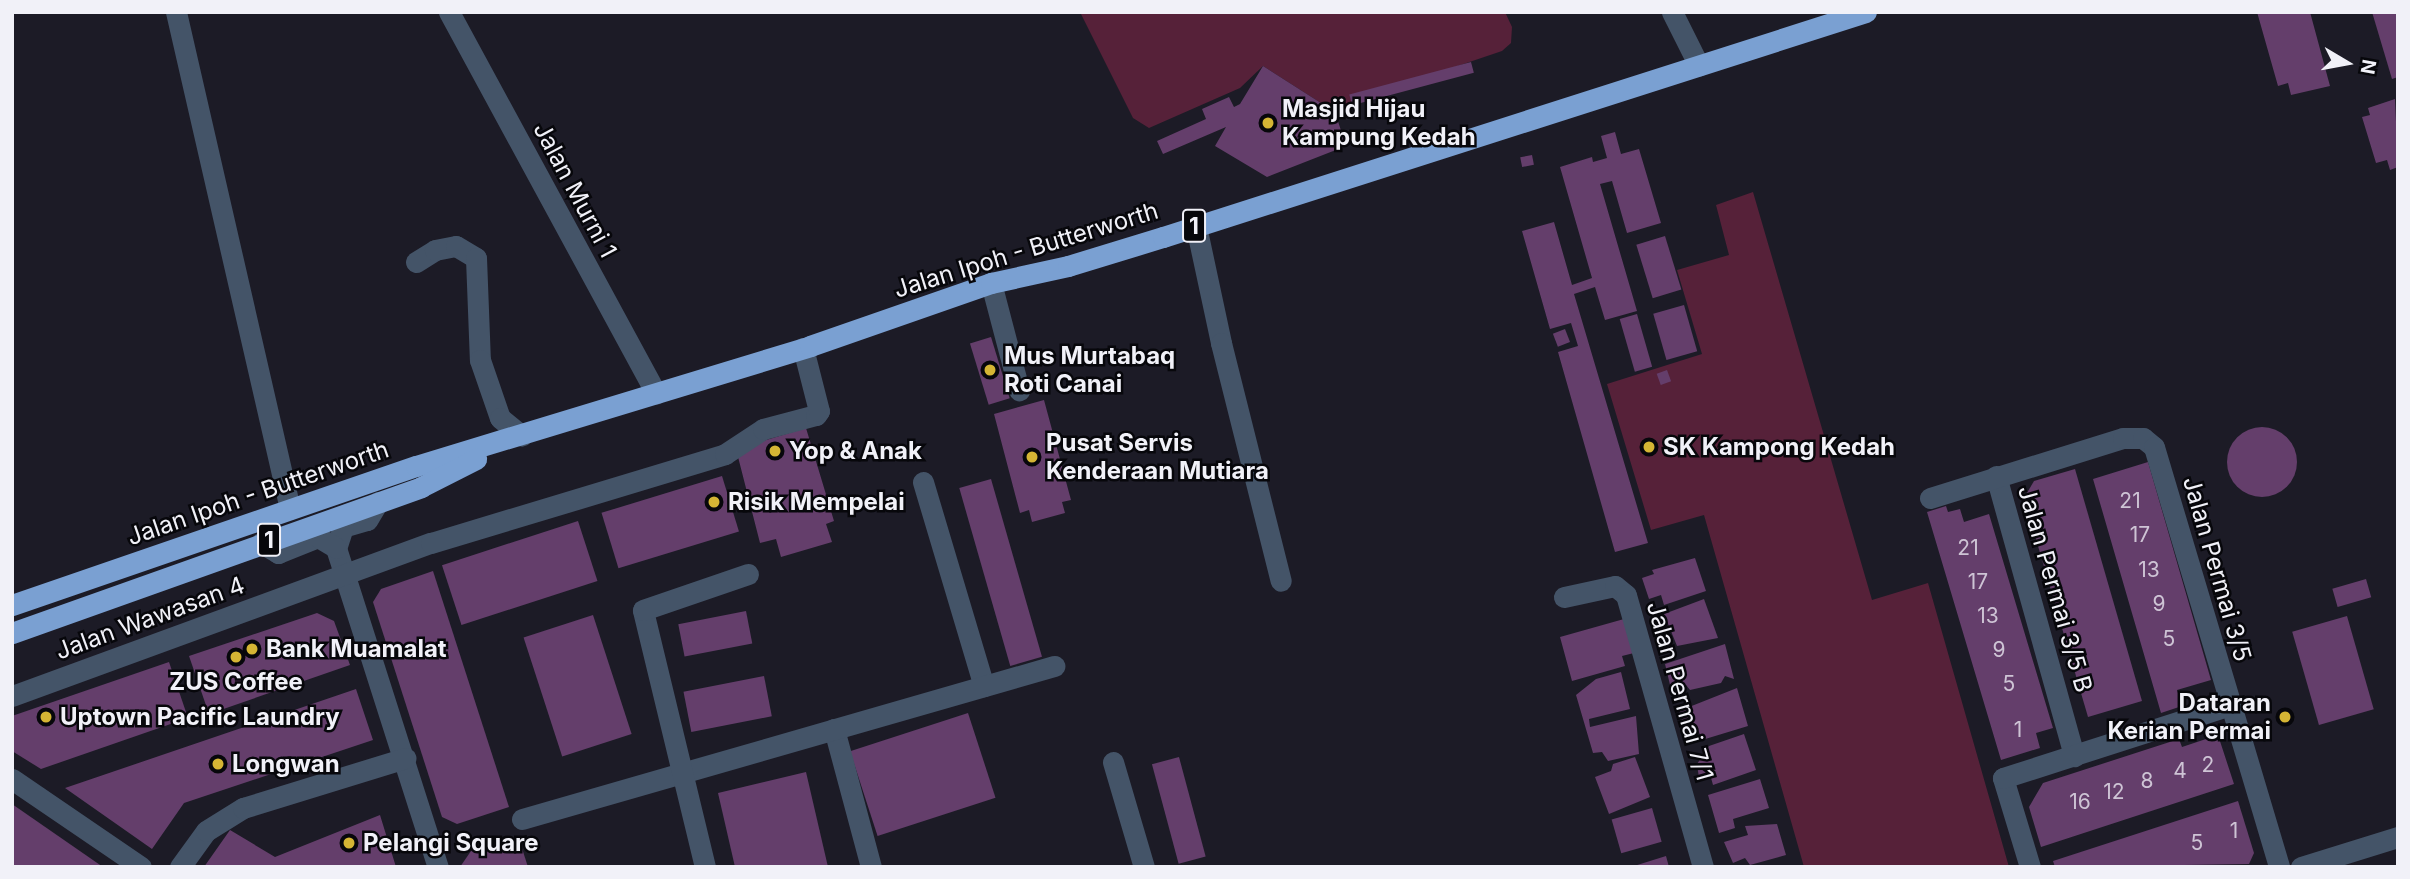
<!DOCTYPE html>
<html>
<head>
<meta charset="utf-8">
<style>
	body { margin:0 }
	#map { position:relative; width:2410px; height:879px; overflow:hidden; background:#1c1b26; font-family:Inter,sans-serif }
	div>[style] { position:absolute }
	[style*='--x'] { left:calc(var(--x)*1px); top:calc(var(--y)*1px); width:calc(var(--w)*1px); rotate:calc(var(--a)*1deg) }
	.green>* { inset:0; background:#562139 }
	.building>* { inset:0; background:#643e6b; transform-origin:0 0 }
	.round { border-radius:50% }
	.minor>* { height:21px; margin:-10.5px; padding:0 10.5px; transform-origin:10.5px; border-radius:10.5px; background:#445468 }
	.highway>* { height:21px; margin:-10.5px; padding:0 10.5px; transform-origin:10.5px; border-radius:10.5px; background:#7aa0d2 }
	.dots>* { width:19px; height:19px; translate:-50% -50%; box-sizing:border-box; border:4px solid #07070b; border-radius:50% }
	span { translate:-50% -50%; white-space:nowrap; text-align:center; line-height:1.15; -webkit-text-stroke:5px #07070b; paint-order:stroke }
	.number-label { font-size:21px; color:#cec4d5 }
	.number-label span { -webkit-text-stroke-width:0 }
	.shield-label span { padding:2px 5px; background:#07070b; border:2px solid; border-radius:5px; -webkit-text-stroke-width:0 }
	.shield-label { font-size:23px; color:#f1f1f8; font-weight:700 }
	.poi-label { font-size:24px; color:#f1f1f8; font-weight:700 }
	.left { translate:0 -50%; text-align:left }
	.right { translate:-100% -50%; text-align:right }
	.street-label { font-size:24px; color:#f1f1f8 }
	.frame { position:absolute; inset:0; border:14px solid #f1f1f8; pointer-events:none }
	.north { position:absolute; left:2312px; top:28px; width:70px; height:70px; -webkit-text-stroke:5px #07070b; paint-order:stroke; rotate:100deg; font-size:19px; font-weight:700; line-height:28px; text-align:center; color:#f1f1f8 }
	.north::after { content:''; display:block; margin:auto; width:24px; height:32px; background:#f1f1f8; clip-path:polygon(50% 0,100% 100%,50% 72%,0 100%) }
</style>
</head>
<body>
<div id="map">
	<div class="green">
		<div style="clip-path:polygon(1080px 12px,1505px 12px,1512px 27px,1511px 43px,1502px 51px,1351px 102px,1335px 112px,1263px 66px,1240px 88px,1149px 128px,1133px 118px)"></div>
		<div style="clip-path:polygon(1753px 192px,1872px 600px,1928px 583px,2009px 867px,1804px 867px,1704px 515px,1651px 530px,1607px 384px,1702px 354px,1677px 270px,1729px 255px,1716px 205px)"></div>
	</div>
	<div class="building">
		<div style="clip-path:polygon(2257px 12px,2310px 12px,2330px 86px,2291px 95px,2288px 83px,2278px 86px)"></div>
		<div style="clip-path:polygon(2372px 12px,2398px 12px,2398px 77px,2392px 79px)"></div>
		<div style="left:1471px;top:62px;width:11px;height:126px;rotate:75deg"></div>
		<div style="clip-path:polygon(1263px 66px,1335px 112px,1346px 146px,1267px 177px,1215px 146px,1226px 127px,1163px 154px,1157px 141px,1206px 119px,1202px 109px,1229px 97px,1234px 107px,1240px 104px)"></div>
		<div style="clip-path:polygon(2395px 99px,2398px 167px,2390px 170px,2387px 160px,2376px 163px,2362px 117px,2370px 115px,2368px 108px)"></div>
		<div style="clip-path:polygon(1615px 132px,1621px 154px,1639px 149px,1661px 223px,1627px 233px,1612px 181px,1600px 184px,1637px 311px,1605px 320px,1595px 287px,1574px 294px,1648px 543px,1615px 552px,1558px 352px,1578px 346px,1571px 323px,1550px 329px,1522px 231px,1554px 222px,1572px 285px,1592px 278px,1560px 167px,1592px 157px,1593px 162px,1607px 158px,1601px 136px)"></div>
		<div style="left:1532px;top:155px;width:10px;height:12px;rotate:79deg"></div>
		<div style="left:1665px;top:236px;width:56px;height:30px;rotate:73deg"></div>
		<div style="left:1684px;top:305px;width:48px;height:32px;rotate:74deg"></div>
		<div style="left:1637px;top:314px;width:55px;height:18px;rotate:74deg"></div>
		<div style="left:1565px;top:329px;width:14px;height:13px;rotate:69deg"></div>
		<div style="left:991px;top:337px;width:64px;height:22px;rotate:73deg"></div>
		<div style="left:1667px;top:370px;width:12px;height:11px;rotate:70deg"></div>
		<div style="clip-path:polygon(1044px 400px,1071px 500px,1062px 502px,1065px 513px,1032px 522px,1029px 510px,1020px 513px,994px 414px)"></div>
		<div class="round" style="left:2227px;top:427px;width:70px;height:70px"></div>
		<div style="clip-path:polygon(806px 428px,834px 521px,826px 524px,832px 542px,781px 557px,776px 539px,760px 543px,736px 449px)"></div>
		<div style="clip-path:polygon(2148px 462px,2211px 680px,2177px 690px,2182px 706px,2161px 713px,2093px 479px)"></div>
		<div style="clip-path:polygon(2075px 469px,2142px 701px,2088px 717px,2024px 498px,2034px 481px)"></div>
		<div style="left:722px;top:476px;width:58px;height:126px;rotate:73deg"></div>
		<div style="left:991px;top:479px;width:185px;height:33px;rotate:74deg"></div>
		<div style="clip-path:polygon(1946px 506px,1948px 512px,1960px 509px,1964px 522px,1989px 514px,2053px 728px,2036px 733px,2040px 748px,2001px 760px,1927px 512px)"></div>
		<div style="left:578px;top:521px;width:63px;height:143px;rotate:72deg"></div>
		<div style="clip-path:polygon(1695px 558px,1706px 591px,1664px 605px,1661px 595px,1649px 599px,1642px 578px,1654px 574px,1652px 570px)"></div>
		<div style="clip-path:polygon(433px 571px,509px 807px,457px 824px,442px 817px,373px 602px,381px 589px)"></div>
		<div style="left:2366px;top:579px;width:19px;height:35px;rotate:74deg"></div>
		<div style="clip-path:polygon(1704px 599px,1718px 638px,1677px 646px,1664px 614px)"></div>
		<div style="left:746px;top:611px;width:33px;height:69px;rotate:79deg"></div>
		<div style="clip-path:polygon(317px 613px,334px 621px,350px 665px,209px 714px,189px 656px)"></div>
		<div style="left:593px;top:615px;width:125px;height:73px;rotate:72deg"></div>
		<div style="left:2347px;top:616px;width:97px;height:57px;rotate:74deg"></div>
		<div style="clip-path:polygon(1624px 619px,1634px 653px,1622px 656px,1625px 666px,1572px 681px,1560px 637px)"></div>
		<div style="clip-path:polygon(1725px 644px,1734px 679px,1725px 676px,1721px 683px,1690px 690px,1686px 685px,1671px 689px,1665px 664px)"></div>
		<div style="clip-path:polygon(169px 662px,188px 718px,41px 769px,12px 751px,12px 716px)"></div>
		<div style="clip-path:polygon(1621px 672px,1630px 709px,1589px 719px,1590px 727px,1636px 716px,1639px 754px,1608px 761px,1602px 752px,1593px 753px,1576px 695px,1596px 679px)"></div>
		<div style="left:764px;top:676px;width:41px;height:82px;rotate:79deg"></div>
		<div style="clip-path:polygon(1737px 688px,1748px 726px,1702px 740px,1699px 732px,1687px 736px,1679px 711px)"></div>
		<div style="clip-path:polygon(356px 689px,373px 740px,184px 803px,152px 849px,65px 788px)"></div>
		<div style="left:968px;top:713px;width:89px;height:124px;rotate:72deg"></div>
		<div style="clip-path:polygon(1744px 734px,1756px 770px,1713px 785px,1710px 774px,1699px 778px,1697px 764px,1709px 746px)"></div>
		<div style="clip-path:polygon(2218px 735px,2234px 784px,2041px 847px,2029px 807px,2043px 783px,2179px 739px,2182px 747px)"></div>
		<div style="left:1179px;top:757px;width:103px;height:28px;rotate:75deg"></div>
		<div style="clip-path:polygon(1635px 757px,1650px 797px,1609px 814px,1595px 777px,1611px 771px,1613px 764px)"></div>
		<div style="clip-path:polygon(806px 772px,828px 867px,735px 867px,718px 793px)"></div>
		<div style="clip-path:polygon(1760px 779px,1769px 808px,1733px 819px,1735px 828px,1719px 833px,1708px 795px)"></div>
		<div style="clip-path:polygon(2238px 801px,2254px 853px,2249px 864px,2055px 867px,2053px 861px)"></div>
		<div style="clip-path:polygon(12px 804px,103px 867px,12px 867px)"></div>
		<div style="left:1652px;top:808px;width:35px;height:42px;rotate:74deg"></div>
		<div style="clip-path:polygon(380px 815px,396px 867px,204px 867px,230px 830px,275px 857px)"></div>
		<div style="clip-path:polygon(1777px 824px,1786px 855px,1750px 865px,1745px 858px,1733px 863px,1724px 842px,1748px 835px,1745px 826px)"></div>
		<div style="clip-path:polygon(518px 836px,528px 867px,460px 867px,471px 851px)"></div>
		<div style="clip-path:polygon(1666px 856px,1669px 867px,1634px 867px,1634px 866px)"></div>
	</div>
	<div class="minor">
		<div style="--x:176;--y:12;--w:510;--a:77.08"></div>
		<div style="--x:449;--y:12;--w:434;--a:61.5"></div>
		<div style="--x:1672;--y:12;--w:60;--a:63.4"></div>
		<div style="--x:1196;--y:226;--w:120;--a:77.9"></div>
		<div style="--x:1221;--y:343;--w:245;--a:75.9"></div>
		<div style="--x:416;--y:262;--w:22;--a:-32"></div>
		<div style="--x:435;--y:250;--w:21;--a:-11"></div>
		<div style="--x:456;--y:246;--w:23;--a:31"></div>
		<div style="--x:476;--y:258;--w:102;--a:87.8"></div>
		<div style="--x:480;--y:360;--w:61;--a:71"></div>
		<div style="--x:500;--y:418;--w:28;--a:39"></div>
		<div style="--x:991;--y:283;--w:111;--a:75.3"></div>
		<div style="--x:1996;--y:476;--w:291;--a:74.4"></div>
		<div style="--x:923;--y:482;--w:213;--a:73.4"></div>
		<div style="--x:1930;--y:498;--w:202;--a:-17.3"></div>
		<div style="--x:2123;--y:438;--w:20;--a:0"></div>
		<div style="--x:2143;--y:438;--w:14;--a:39"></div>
		<div style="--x:2154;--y:447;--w:438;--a:73.4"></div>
		<div style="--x:378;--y:502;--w:21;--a:121"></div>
		<div style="--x:367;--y:520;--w:25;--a:164"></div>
		<div style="--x:343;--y:527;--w:22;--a:108"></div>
		<div style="--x:336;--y:548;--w:335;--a:72.3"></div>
		<div style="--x:261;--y:543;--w:20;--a:30"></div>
		<div style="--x:278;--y:553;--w:43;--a:-21.8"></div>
		<div style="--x:318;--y:537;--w:21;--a:31"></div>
		<div style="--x:1564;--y:597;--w:52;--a:-12.2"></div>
		<div style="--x:1615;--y:586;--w:14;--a:39"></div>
		<div style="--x:1626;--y:595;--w:283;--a:74.2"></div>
		<div style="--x:12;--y:696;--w:446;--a:-20.1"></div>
		<div style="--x:431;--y:543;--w:307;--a:-16.8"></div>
		<div style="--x:725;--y:454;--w:45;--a:-33.3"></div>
		<div style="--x:763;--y:429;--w:55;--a:-14.8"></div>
		<div style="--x:816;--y:415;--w:5;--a:-53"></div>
		<div style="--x:819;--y:411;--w:65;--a:-104.3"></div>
		<div style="--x:834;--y:729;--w:143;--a:75"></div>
		<div style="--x:1113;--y:762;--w:109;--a:73.6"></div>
		<div style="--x:12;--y:779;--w:156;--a:34.3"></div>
		<div style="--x:522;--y:819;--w:554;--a:-16.04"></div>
		<div style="--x:180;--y:867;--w:44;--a:-54.2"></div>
		<div style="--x:206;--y:831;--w:44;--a:-31.9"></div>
		<div style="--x:243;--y:808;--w:170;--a:-17.1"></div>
		<div style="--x:705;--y:867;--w:264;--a:-103.6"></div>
		<div style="--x:643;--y:610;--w:111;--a:-18.9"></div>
		<div style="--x:2030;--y:867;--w:93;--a:-106.9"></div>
		<div style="--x:2003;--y:778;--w:238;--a:-17.8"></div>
		<div style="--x:2301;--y:867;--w:102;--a:-17.2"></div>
	</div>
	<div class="highway">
		<div style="--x:12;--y:605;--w:427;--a:-19"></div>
		<div style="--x:416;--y:466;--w:412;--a:-16.9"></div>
		<div style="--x:810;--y:346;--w:192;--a:-19.2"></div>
		<div style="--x:991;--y:283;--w:79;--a:-12.4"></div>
		<div style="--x:1068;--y:266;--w:99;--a:-17"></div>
		<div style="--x:1163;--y:237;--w:738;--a:-17.75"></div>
		<div style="--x:12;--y:633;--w:434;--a:-19.6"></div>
		<div style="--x:421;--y:487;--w:62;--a:-27"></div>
	</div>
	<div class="dots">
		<div style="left:1268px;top:123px;background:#d5b534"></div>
		<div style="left:990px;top:370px;background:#d5b534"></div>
		<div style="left:1649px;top:447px;background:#d5b534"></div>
		<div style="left:775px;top:451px;background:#d5b534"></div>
		<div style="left:1032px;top:457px;background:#d5b534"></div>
		<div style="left:714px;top:502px;background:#d5b534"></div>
		<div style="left:252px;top:649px;background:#d5b534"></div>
		<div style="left:236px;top:657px;background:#d5b534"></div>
		<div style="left:46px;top:717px;background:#d5b534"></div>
		<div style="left:2285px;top:717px;background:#d5b534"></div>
		<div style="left:218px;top:764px;background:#d5b534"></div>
		<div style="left:349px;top:843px;background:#d5b534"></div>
	</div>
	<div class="number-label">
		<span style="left:2130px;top:501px">21</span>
		<span style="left:2140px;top:535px">17</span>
		<span style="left:1968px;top:548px">21</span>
		<span style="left:2149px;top:570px">13</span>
		<span style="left:1978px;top:582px">17</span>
		<span style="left:2159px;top:604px">9</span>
		<span style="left:1988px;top:616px">13</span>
		<span style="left:2169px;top:639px">5</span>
		<span style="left:1999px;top:650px">9</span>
		<span style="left:2009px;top:684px">5</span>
		<span style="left:2018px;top:730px">1</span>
		<span style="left:2208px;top:765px">2</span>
		<span style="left:2180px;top:771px">4</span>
		<span style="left:2147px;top:781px">8</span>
		<span style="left:2114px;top:792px">12</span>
		<span style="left:2080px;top:802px">16</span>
		<span style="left:2234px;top:831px">1</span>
		<span style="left:2197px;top:843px">5</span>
	</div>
	<div class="shield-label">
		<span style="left:1194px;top:226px">1</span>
		<span style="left:269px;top:540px">1</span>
	</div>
	<div class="poi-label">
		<span class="left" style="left:1282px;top:123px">Masjid Hijau<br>Kampung Kedah</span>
		<span class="left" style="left:1004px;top:370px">Mus Murtabaq<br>Roti Canai</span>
		<span class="left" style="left:1046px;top:457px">Pusat Servis<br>Kenderaan Mutiara</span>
		<span class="left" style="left:1663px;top:447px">SK Kampong Kedah</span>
		<span class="left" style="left:789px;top:451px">Yop &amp; Anak</span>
		<span class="left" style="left:728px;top:502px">Risik Mempelai</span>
		<span class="left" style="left:266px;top:649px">Bank Muamalat</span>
		<span style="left:236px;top:682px">ZUS Coffee</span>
		<span class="right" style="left:2271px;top:717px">Dataran<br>Kerian Permai</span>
		<span class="left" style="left:60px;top:717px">Uptown Pacific Laundry</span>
		<span class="left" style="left:232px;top:764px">Longwan</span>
		<span class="left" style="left:363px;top:843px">Pelangi Square</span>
	</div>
	<div class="street-label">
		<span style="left:575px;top:190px;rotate:62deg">Jalan Murni 1</span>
		<span style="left:1026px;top:250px;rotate:-17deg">Jalan Ipoh - Butterworth</span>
		<span style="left:258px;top:493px;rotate:-19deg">Jalan Ipoh - Butterworth</span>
		<span style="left:2217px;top:569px;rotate:74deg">Jalan Permai 3/5</span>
		<span style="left:2055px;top:589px;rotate:74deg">Jalan Permai 3/5 B</span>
		<span style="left:150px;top:618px;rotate:-20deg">Jalan Wawasan 4</span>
		<span style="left:1680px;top:691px;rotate:74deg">Jalan Permai 7/1</span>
	</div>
	<div class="frame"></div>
	<div class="north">N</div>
</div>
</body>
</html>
